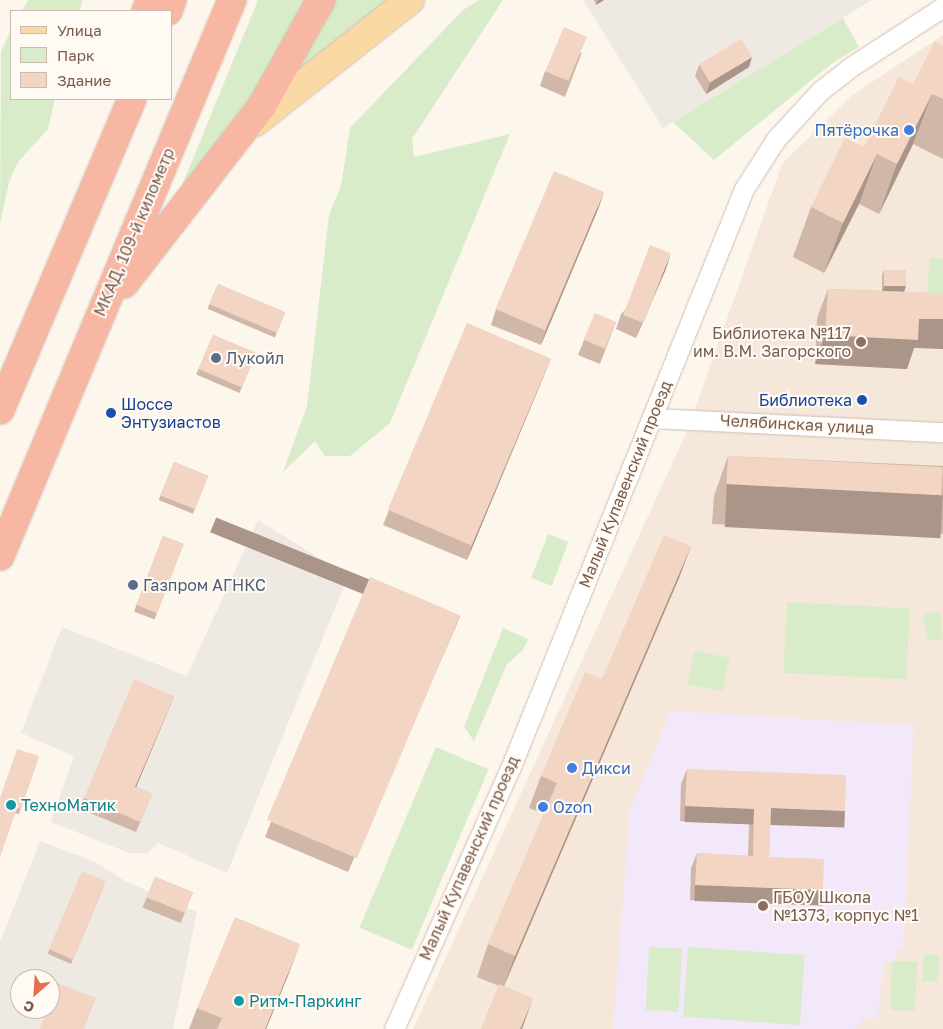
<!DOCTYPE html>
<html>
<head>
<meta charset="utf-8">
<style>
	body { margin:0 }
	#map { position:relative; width:943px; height:1029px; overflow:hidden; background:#fdf6ec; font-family:"Golos Text",sans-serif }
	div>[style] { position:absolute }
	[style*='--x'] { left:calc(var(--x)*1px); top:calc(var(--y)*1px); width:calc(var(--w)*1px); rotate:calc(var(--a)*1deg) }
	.residential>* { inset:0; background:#f5e8da }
	.industrial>* { inset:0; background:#efe9e4 }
	.education>* { inset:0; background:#f3e8fa }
	.green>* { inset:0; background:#d8ecc9; transform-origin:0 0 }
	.roads { filter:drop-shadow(0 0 1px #d1beb0) drop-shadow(0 0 1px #d1beb0) }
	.street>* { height:19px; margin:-9.5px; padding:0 9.5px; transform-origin:9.5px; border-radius:9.5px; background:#fff }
	.primary>* { height:28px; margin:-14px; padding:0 14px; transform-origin:14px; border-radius:14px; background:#fbd9a5 }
	.highway>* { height:28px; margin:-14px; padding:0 14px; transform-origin:14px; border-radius:14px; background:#f7b7a3 }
	.wall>* { inset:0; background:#d1b7a8; transform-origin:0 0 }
	.shaded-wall>* { inset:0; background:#aa9588; transform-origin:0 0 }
	.building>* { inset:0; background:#f3d5c3; transform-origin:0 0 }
	.dots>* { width:14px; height:14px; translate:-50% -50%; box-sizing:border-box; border:2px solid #fffaf3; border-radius:50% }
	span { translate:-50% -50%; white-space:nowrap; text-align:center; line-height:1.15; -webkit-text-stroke:4px #fffaf3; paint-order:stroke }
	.shop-label { font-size:16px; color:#366cbe }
	.right { translate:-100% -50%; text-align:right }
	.left { translate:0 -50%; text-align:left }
	.street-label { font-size:16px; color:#7a5c4d }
	.education-label { font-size:16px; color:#785e54 }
	.service-label { font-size:16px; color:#4e5e75 }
	.transit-label { font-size:16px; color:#164399 }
	.culture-label { font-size:16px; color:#0d838f }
	.legend { position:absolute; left:10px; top:10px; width:162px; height:90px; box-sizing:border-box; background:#fffaf3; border:1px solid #cabbb1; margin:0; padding:6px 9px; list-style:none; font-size:15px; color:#7a5c4d }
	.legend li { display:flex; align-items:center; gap:10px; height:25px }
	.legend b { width:25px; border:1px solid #cabbb1 }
	.north { position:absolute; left:10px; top:969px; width:50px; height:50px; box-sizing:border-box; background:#fffaf3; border:1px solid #cabbb1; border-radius:50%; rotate:206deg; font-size:14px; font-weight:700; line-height:20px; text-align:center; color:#7a5c4d }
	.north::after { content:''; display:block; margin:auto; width:18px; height:22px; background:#e76f51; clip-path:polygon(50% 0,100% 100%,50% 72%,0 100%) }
</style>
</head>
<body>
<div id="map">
	<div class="residential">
		<div style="clip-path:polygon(943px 35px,943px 1029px,413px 1029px,687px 431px,782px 164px,852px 95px)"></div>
	</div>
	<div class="industrial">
		<div style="clip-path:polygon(583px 0,872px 0,663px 128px)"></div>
		<div style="clip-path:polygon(258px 520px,348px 576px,227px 873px,158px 843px,147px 853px,129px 853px,51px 822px,74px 756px,21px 733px,62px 627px,187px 676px)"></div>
		<div style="clip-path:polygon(evenodd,40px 841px,95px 862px,127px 882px,197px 912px,173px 1029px,0 1029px,0 942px,40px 841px,20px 979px,50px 979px,50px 1009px,20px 1009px,20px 979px)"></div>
	</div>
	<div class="education">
		<div style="clip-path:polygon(671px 711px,914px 725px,903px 949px,897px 949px,896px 961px,884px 961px,877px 1019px,862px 1017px,860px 1025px,854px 1029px,613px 1029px,630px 808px)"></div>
	</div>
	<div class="green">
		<div style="clip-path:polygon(28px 0,83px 0,79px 11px,22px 11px)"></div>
		<div style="clip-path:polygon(258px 0,309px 0,275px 62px,232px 129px,178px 195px)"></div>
		<div style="clip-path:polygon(335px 0,397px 0,298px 71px,328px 17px)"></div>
		<div style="clip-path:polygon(479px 0,503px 0,412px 139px,414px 157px,510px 134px,390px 423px,350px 456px,325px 456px,315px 441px,283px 472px,307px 406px,329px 215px,341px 186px,350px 128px,463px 10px)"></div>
		<div style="clip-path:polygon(843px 18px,859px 47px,835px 61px,714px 160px,673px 122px)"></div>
		<div style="clip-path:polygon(11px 31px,11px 99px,55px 99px,48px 129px,18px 162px,9px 182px,0 223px,1px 51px)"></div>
		<div style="clip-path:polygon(930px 258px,943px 259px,943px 295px,927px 293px)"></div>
		<div style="left:548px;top:534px;width:22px;height:47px;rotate:21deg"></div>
		<div style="left:787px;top:602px;width:123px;height:71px;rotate:3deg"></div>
		<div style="clip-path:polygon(940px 611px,943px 639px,928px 641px,923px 614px)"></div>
		<div style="clip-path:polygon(503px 628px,528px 639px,523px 650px,507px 664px,474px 741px,464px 727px)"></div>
		<div style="left:694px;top:651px;width:36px;height:34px;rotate:11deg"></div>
		<div style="left:436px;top:747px;width:57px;height:196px;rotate:23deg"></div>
		<div style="left:649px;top:947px;width:33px;height:63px;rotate:3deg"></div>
		<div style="left:688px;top:947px;width:117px;height:70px;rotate:4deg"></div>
		<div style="left:924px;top:954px;width:15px;height:27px;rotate:4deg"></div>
		<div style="left:892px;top:961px;width:25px;height:49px;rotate:2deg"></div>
	</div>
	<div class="roads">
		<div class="street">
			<div style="--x:652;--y:418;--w:291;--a:2.8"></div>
			<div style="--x:394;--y:1029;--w:285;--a:-66"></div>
			<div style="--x:510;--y:769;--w:625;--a:-68.03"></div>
			<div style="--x:744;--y:189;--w:59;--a:-57.4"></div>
			<div style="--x:776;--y:139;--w:65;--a:-47.5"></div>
			<div style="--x:820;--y:91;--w:37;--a:-38"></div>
			<div style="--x:849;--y:68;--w:112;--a:-33"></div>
		</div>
		<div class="primary">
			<div style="--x:255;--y:122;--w:197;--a:-38.2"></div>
		</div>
		<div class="highway">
			<div style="--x:146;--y:11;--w:12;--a:-70"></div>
			<div style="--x:168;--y:11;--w:12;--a:-70"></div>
			<div style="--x:124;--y:284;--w:225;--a:-52.2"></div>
			<div style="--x:262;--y:106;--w:121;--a:-60.9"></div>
			<div style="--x:0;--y:410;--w:338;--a:-67"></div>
			<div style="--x:0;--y:556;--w:602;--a:-67.35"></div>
		</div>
	</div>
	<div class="wall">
		<div style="clip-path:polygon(594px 0,604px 0,596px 5px)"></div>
		<div style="clip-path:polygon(943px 45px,943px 159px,913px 144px,879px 214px,859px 204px,824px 273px,793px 257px,811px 207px,864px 147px)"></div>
		<div style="clip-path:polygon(582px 52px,565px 97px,540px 86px,545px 71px)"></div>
		<div style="clip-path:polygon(699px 65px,749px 67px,706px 94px,695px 76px)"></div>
		<div style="clip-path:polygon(599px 207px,541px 345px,491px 325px,496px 309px)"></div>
		<div style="clip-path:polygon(666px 269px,636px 338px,616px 329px,621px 314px)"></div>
		<div style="clip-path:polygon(884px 270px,904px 292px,914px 348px,907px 369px,815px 364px,817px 318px,828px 289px,882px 291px,882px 275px)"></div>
		<div style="left:218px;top:284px;width:73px;height:27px;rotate:23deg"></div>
		<div style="clip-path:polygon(616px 322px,600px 364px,578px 355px,584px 340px)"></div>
		<div style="left:213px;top:335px;width:47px;height:43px;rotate:23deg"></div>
		<div style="clip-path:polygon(551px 358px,545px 373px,467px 560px,383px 525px,389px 510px)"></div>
		<div style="clip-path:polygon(728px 456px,943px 466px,943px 534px,712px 524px,714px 496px)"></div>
		<div style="left:174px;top:462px;width:37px;height:41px;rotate:22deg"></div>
		<div style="left:163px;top:536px;width:22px;height:81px;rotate:21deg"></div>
		<div style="clip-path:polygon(691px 546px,679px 578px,504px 986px,499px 986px,477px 977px,488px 944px,544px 814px,529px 808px,541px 776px,602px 679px)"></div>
		<div style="clip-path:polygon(454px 631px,348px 872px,265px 837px,271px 822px)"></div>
		<div style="clip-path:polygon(174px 696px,136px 787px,152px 794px,136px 832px,80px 809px,84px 798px)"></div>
		<div style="clip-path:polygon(39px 756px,19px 814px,15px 813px)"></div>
		<div style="clip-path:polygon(687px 769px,839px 827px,770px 824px,769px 857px,823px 890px,817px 905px,690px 900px,691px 868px,697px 853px,748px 856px,749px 824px,680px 821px,681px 784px)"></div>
		<div style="left:155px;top:877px;width:41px;height:33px;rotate:22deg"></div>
		<div style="clip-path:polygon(104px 886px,71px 964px,48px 954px,49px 949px)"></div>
		<div style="clip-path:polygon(289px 973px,266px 1029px,189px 1029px,197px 1008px)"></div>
	</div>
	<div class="shaded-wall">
		<div style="clip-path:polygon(598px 0,604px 0,596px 5px)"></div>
		<div style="clip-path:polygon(752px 57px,749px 67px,706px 94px,710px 83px)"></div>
		<div style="clip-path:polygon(932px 94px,913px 144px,879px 214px,897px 164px)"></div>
		<div style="clip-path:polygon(877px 154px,859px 204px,824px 273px,843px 223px)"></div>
		<div style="clip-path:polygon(604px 192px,599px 207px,541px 345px,546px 330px)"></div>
		<div style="clip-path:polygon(671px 253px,666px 269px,636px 338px,642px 323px)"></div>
		<div style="clip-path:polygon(884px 286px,906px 286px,904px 292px,882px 291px)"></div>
		<div style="clip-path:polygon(919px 319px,943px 319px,943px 349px,914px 348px,907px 369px,815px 364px,825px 335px)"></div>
		<div style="clip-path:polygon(551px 358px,545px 373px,467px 560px,472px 545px)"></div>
		<div style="left:727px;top:484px;width:216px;height:43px;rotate:3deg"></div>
		<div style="clip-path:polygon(691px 546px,679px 578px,503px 988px,515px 956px)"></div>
		<div style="left:460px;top:616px;width:16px;height:263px;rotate:112deg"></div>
		<div style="clip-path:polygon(174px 696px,170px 706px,132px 797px,135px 787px)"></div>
		<div style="left:685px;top:806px;width:69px;height:16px;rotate:2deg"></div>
		<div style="left:771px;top:808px;width:74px;height:17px;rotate:2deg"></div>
		<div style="left:695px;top:885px;width:128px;height:16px;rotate:2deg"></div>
		<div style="clip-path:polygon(300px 944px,289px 973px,266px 1029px,265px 1029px)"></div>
		<div style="clip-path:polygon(533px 998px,522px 1029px,520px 1029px)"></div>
	</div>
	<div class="building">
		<div style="left:564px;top:27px;width:25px;height:48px;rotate:23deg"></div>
		<div style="left:741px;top:39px;width:21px;height:49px;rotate:59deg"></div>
		<div style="clip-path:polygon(935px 41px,943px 45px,943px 99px,932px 94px,897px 164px,877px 154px,843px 223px,811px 207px,845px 138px,864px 147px,899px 77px,913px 84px)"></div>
		<div style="left:554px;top:171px;width:54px;height:150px;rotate:23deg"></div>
		<div style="left:650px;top:245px;width:22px;height:75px;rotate:21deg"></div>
		<div style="left:884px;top:270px;width:22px;height:16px"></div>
		<div style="left:218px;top:284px;width:73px;height:22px;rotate:23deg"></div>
		<div style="clip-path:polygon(828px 289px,943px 293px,943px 319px,919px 319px,918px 340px,825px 335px)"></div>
		<div style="left:595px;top:313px;width:23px;height:29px;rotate:23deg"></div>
		<div style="left:467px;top:323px;width:91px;height:203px;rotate:23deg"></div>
		<div style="left:213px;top:335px;width:47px;height:37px;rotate:23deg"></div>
		<div style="left:728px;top:456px;width:215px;height:28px;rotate:3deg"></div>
		<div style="left:174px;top:462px;width:37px;height:36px;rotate:22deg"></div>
		<div style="clip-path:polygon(664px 535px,691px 546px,515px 956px,488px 944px,557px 783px,541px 776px,585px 672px,602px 679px)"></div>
		<div style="left:163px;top:536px;width:22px;height:74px;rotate:21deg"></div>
		<div style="left:370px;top:577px;width:98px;height:264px;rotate:23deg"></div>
		<div style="clip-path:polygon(134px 679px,174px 696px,135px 787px,152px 794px,140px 822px,84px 798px)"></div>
		<div style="clip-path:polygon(17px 749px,39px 756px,21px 809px,17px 808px,0 857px,0 798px)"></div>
		<div style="clip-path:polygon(687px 769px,846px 775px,845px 811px,771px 808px,769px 857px,824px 859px,823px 890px,695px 885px,697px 853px,753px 856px,754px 809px,685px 806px)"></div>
		<div style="left:82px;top:871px;width:26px;height:85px;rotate:23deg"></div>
		<div style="left:155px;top:877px;width:41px;height:22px;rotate:22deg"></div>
		<div style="clip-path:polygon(235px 917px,300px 944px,265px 1029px,217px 1029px,222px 1018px,197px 1008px)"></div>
		<div style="clip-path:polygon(57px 983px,96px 998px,84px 1029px,40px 1029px,47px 1009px,50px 1009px,50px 1002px)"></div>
		<div style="clip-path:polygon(499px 984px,533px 998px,520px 1029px,481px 1029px)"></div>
	</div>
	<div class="dots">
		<div style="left:909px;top:130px;background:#3f7fe0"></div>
		<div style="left:861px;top:342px;background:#8d6e63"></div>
		<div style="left:216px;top:358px;background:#5c6f8a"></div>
		<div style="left:862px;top:400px;background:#1a4fb4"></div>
		<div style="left:111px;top:413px;background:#1a4fb4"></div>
		<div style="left:133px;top:585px;background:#5c6f8a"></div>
		<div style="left:572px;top:768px;background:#3f7fe0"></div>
		<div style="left:11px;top:805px;background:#0f9aa8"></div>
		<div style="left:543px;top:807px;background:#3f7fe0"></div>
		<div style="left:763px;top:906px;background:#8d6e63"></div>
		<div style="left:239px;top:1001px;background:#0f9aa8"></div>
	</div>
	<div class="shop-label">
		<span class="right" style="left:899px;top:130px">Пятёрочка</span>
		<span class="left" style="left:582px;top:768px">Дикси</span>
		<span class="left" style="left:553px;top:807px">Ozon</span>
	</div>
	<div class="street-label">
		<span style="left:134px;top:232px;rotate:-67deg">МКАД, 109-й километр</span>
		<span style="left:797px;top:424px;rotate:3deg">Челябинская улица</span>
		<span style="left:625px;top:484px;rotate:-68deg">Малый Купавенский проезд</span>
		<span style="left:469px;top:858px;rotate:-66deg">Малый Купавенский проезд</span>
	</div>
	<div class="education-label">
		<span class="right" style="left:851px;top:342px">Библиотека №117<br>им. В.М. Загорского</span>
		<span class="left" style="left:773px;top:906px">ГБОУ Школа<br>№1373, корпус №1</span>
	</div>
	<div class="service-label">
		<span class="left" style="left:226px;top:358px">Лукойл</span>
		<span class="left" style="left:143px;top:585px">Газпром АГНКС</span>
	</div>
	<div class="transit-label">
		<span class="right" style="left:852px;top:400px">Библиотека</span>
		<span class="left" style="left:121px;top:413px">Шоссе<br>Энтузиастов</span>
	</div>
	<div class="culture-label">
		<span class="left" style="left:21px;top:805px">ТехноМатик</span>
		<span class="left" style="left:249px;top:1001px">Ритм-Паркинг</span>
	</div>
	<ul class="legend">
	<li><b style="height:6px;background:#fbd9a5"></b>Улица</li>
	<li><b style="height:14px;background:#d8ecc9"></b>Парк</li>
	<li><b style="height:14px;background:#f3d5c3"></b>Здание</li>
	</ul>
	<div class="north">С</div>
</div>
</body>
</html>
